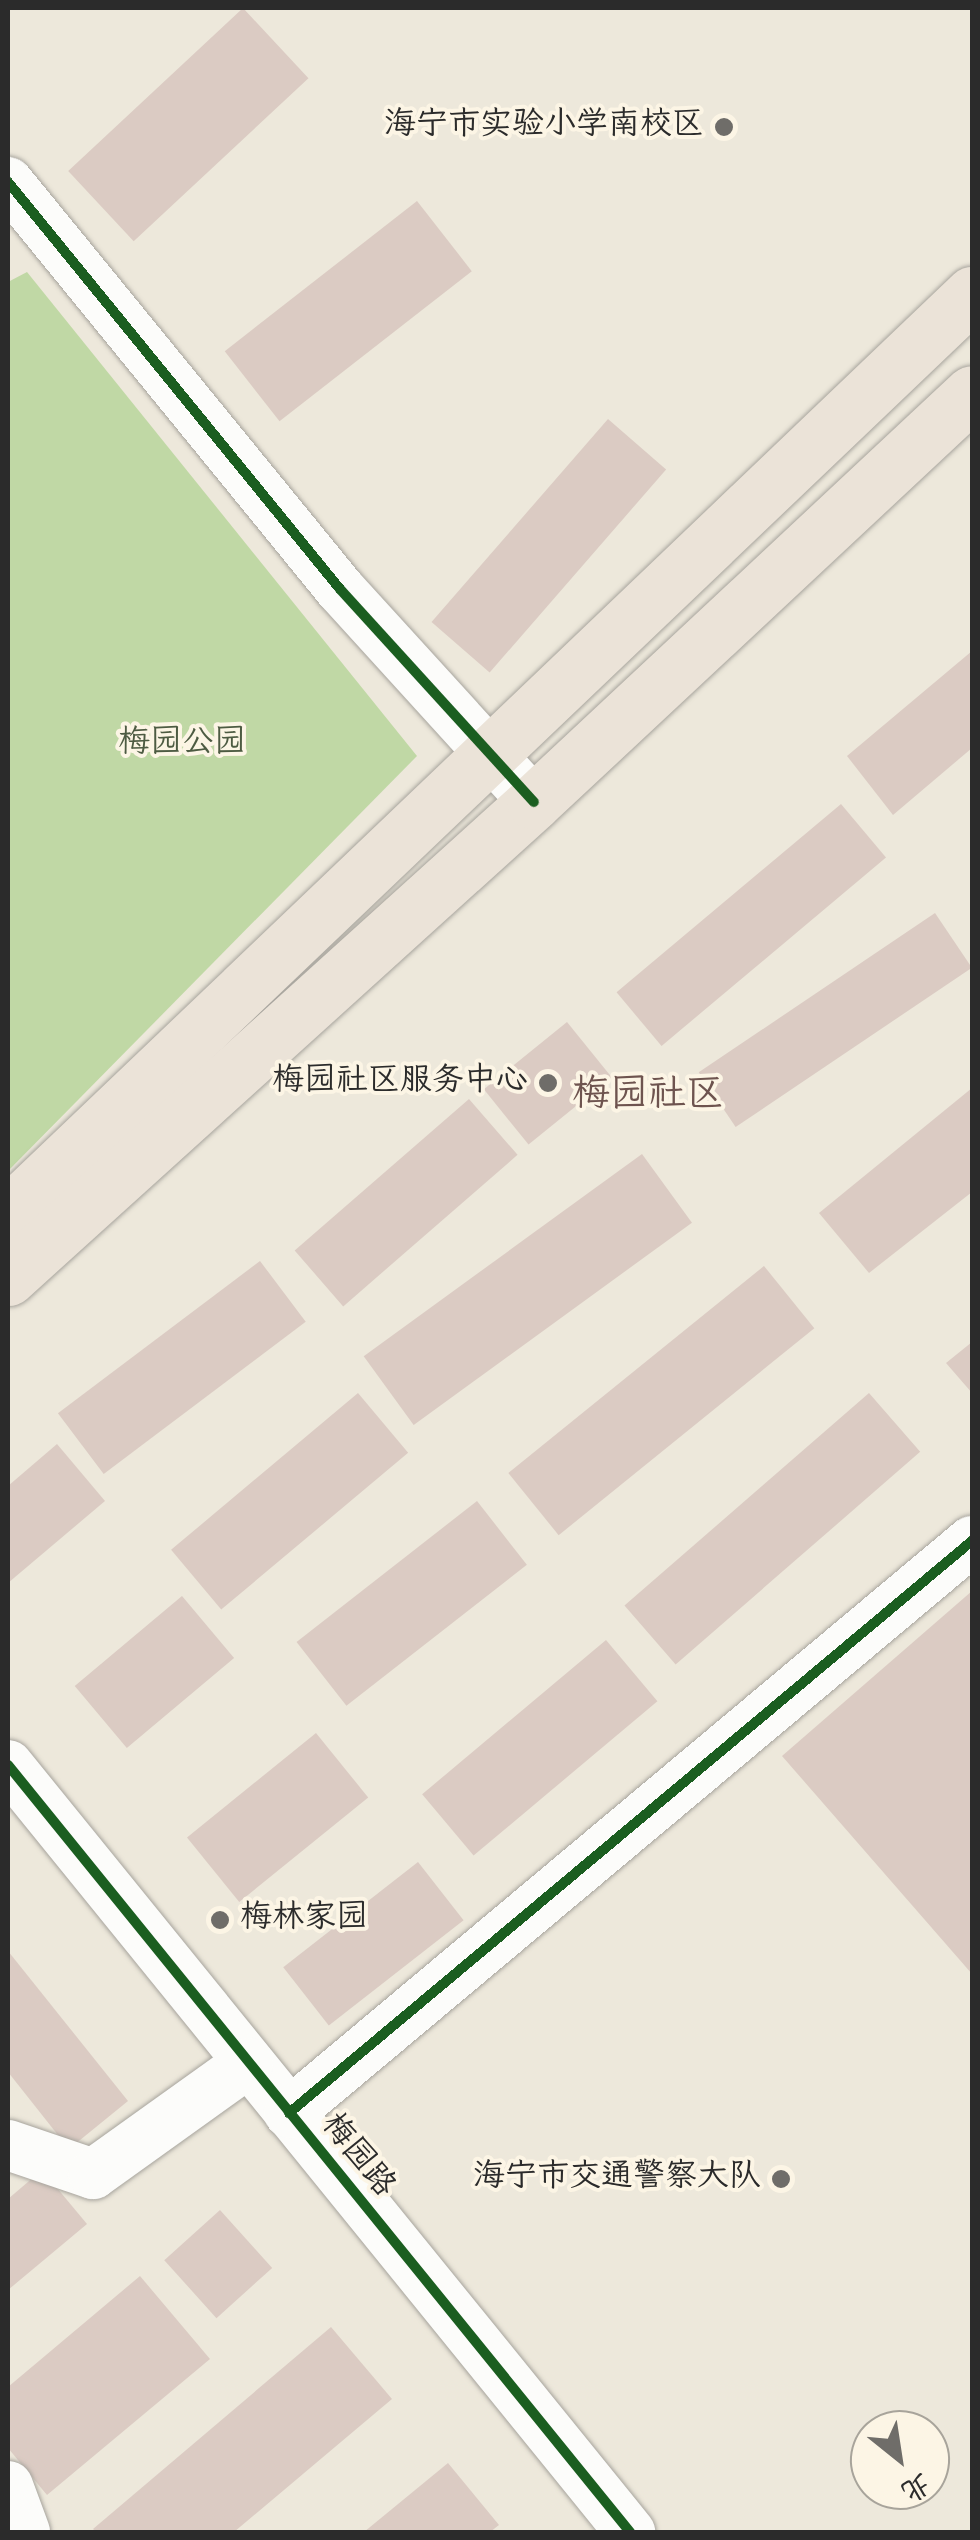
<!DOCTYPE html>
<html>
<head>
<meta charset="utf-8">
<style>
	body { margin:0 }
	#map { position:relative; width:980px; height:2540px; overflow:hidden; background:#ede8db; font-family:Dekko,"LXGW WenKai TC",sans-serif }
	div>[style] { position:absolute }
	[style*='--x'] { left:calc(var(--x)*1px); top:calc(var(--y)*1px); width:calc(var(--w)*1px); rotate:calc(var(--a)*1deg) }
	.green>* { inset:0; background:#c0d8a5 }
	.building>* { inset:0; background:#dbcbc3; transform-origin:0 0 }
	.roads { filter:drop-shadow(0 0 2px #a7a49d) drop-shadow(0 0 2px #a7a49d) }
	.minor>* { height:50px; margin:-25px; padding:0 25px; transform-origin:25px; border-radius:25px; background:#fcfcfa }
	.major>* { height:55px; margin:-27.5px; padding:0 27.5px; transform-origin:27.5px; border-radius:27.5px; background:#ebe3d8 }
	.cycleway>* { height:10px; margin:-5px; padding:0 5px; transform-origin:5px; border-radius:5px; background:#1b5e20 }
	.dots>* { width:28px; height:28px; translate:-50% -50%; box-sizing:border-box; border:5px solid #fcf5e5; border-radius:50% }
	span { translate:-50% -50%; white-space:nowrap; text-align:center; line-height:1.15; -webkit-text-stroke:8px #fcf5e5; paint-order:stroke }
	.poi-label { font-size:32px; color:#2b2b2b }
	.right { translate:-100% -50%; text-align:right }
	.left { translate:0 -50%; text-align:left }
	.park-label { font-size:32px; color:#4d5b42 }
	.street-label { font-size:32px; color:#2b2b2b }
	.quarter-label { font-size:38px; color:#6e544f }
	.frame { position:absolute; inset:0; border:10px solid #2b2b2b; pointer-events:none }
	.north { position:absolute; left:850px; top:2410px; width:100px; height:100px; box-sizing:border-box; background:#fcf5e5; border:2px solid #a8a49b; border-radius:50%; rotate:150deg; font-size:28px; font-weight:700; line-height:40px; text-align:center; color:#2b2b2b }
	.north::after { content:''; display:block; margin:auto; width:35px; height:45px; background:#6f6d69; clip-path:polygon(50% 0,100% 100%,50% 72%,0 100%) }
</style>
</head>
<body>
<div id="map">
	<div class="green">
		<div style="clip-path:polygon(27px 272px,417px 756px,8px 1171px,8px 282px)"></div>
	</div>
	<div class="building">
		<div style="left:243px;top:8px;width:96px;height:239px;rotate:47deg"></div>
		<div style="left:417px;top:201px;width:89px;height:244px;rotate:52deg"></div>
		<div style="left:608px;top:419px;width:77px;height:269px;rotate:41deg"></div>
		<div style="clip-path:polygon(972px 651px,972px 748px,893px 815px,847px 756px)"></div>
		<div style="left:841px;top:804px;width:70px;height:293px;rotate:50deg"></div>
		<div style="left:935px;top:913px;width:66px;height:285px;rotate:56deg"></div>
		<div style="left:567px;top:1022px;width:71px;height:107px;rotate:51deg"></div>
		<div style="clip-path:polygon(972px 1088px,972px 1192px,869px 1273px,819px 1213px)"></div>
		<div style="left:469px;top:1099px;width:74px;height:231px;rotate:49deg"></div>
		<div style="left:642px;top:1154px;width:85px;height:344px;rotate:54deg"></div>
		<div style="left:260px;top:1261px;width:76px;height:253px;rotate:53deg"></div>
		<div style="left:764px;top:1266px;width:80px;height:329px;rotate:51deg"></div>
		<div style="clip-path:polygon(972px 1342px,972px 1393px,946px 1363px)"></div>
		<div style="left:358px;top:1393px;width:78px;height:244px;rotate:50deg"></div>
		<div style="left:869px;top:1393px;width:78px;height:324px;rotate:49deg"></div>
		<div style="clip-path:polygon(57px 1444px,105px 1501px,8px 1583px,8px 1486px)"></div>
		<div style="left:477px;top:1501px;width:81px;height:229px;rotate:52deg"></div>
		<div style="clip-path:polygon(972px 1591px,972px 1974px,782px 1756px)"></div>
		<div style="left:182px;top:1596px;width:81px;height:140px;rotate:50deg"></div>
		<div style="left:606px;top:1640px;width:80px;height:240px;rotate:50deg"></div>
		<div style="left:316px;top:1733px;width:83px;height:166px;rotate:51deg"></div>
		<div style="left:418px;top:1862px;width:74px;height:171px;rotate:52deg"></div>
		<div style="clip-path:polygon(8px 1951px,128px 2101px,69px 2149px,8px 2072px)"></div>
		<div style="clip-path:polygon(42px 2170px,87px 2224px,8px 2290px,8px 2199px)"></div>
		<div style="left:220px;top:2210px;width:78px;height:75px;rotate:48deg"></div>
		<div style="clip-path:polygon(140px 2276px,210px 2359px,47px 2495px,8px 2448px,8px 2387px)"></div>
		<div style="clip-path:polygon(331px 2327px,392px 2399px,234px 2532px,96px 2532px,93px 2529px)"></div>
		<div style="clip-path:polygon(448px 2463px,499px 2525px,490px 2532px,364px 2532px)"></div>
	</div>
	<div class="roads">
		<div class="minor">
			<div style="--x:8;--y:182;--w:525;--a:50.8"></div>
			<div style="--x:340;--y:589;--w:288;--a:47.7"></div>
			<div style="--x:8;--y:1765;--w:988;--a:50.96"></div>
			<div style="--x:289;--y:2113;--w:891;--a:-39.95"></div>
			<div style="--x:8;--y:2145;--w:90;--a:18.8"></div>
			<div style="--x:93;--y:2174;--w:191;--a:-35.6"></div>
			<div style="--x:8;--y:2486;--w:49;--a:69.7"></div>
		</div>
		<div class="major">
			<div style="--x:8;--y:1214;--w:1333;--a:-43.66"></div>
			<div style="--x:8;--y:1278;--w:709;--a:-42.14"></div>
			<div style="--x:534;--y:802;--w:599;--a:-43.04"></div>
		</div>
	</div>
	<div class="cycleway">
		<div style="--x:8;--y:182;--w:525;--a:50.8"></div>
		<div style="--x:340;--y:589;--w:288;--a:47.7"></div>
		<div style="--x:8;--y:1765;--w:988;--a:50.96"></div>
		<div style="--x:289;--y:2113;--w:891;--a:-39.95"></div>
	</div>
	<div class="dots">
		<div style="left:724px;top:127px;background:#6f6d69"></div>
		<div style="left:548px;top:1083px;background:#6f6d69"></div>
		<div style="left:220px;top:1920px;background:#6f6d69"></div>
		<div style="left:781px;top:2179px;background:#6f6d69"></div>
	</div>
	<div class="poi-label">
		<span class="right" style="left:704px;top:127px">海宁市实验小学南校区</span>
		<span class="right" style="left:528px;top:1083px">梅园社区服务中心</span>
		<span class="left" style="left:240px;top:1920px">梅林家园</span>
		<span class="right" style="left:761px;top:2179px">海宁市交通警察大队</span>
	</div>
	<div class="park-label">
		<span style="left:182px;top:745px">梅园公园</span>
	</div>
	<div class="street-label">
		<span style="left:356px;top:2157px;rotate:51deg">梅园路</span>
	</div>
	<div class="quarter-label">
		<span style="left:648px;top:1098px">梅园社区</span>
	</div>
	<div class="frame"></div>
	<div class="north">北</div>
</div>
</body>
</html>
